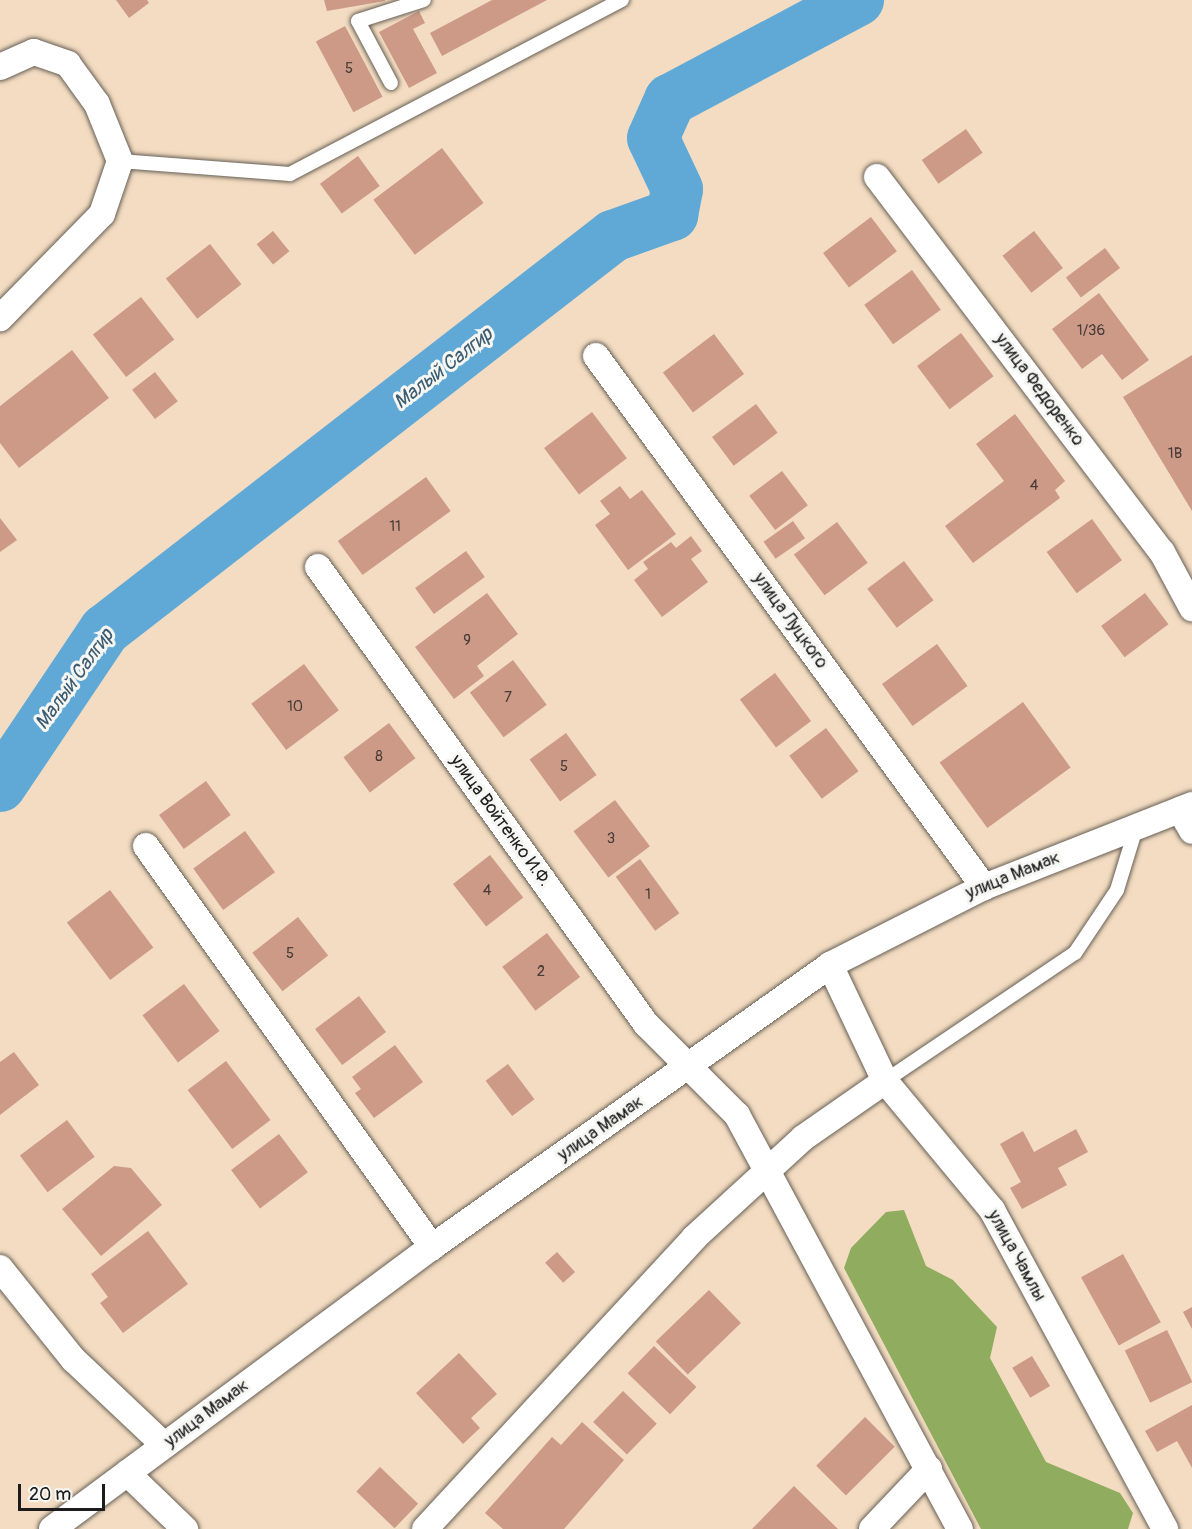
<!DOCTYPE html>
<html>
<head>
<meta charset="utf-8">
<style>
	body { margin:0 }
	#map { position:relative; width:1192px; height:1529px; overflow:hidden; background:#f3dcc1; font-family:Pangolin,sans-serif }
	div>[style] { position:absolute }
	[style*='--x'] { left:calc(var(--x)*1px); top:calc(var(--y)*1px); width:calc(var(--w)*1px); rotate:calc(var(--a)*1deg) }
	.forest>* { inset:0; background:#90ac5e }
	.river>* { height:52px; margin:-26px; padding:0 26px; transform-origin:26px; border-radius:26px; background:#60a9d7 }
	.building>* { inset:0; background:#cd9a88; transform-origin:0 0 }
	.roads { filter:drop-shadow(0 0 2px #675f56) drop-shadow(0 0 2px #675f56) }
	.lane>* { height:14px; margin:-7px; padding:0 7px; transform-origin:7px; border-radius:7px; background:#fff }
	.street>* { height:26px; margin:-13px; padding:0 13px; transform-origin:13px; border-radius:13px; background:#fff }
	span { translate:-50% -50%; white-space:nowrap; text-align:center; line-height:1.15; -webkit-text-stroke:6px #f6f6f2; paint-order:stroke }
	.number-label { font-size:15px; color:#483c37 }
	.number-label span { -webkit-text-stroke-width:0 }
	.street-label { font-size:18px; color:#1c1c1c }
	.water-label { font-size:20px; color:#3b5b70; font-style:italic }
	.scale { position:absolute; left:18px; top:1484px; width:87px; height:27px; box-sizing:border-box; border:3px solid #1c1c1c; border-top:0; padding-left:8px; font-size:18px; line-height:21px; white-space:nowrap; color:#1c1c1c; -webkit-text-stroke:4px #f6f6f2; paint-order:stroke }
</style>
</head>
<body>
<div id="map">
	<div class="forest">
		<div style="clip-path:polygon(904px 1210px,926px 1266px,953px 1280px,997px 1327px,990px 1358px,1046px 1462px,1120px 1493px,1133px 1513px,1128px 1529px,981px 1529px,844px 1268px,851px 1248px,886px 1212px)"></div>
	</div>
	<div class="river">
		<div style="--x:0;--y:786;--w:188;--a:-56.1"></div>
		<div style="--x:105;--y:630;--w:643;--a:-37.8"></div>
		<div style="--x:613;--y:236;--w:63;--a:-19.6"></div>
		<div style="--x:672;--y:215;--w:26;--a:-79"></div>
		<div style="--x:677;--y:189;--w:56;--a:-115.2"></div>
		<div style="--x:653;--y:138;--w:42;--a:-65.9"></div>
		<div style="--x:670;--y:100;--w:213;--a:-28"></div>
	</div>
	<div class="building">
		<div style="clip-path:polygon(116px 0,147px 0,149px 3px,129px 18px)"></div>
		<div style="clip-path:polygon(324px 0,385px 0,385px 1px,327px 11px)"></div>
		<div style="clip-path:polygon(492px 0,547px 0,442px 56px,430px 33px)"></div>
		<div style="clip-path:polygon(419px 11px,425px 23px,413px 29px,437px 73px,409px 88px,379px 32px)"></div>
		<div style="left:345px;top:26px;width:80px;height:33px;rotate:62deg"></div>
		<div style="left:966px;top:129px;width:29px;height:54px;rotate:55deg"></div>
		<div style="left:442px;top:148px;width:69px;height:86px;rotate:53deg"></div>
		<div style="left:358px;top:156px;width:37px;height:47px;rotate:54deg"></div>
		<div style="left:871px;top:217px;width:43px;height:60px;rotate:53deg"></div>
		<div style="left:273px;top:231px;width:26px;height:21px;rotate:51deg"></div>
		<div style="left:1034px;top:231px;width:47px;height:40px;rotate:52deg"></div>
		<div style="left:210px;top:244px;width:51px;height:56px;rotate:52deg"></div>
		<div style="left:1105px;top:248px;width:25px;height:49px;rotate:53deg"></div>
		<div style="left:912px;top:270px;width:49px;height:59px;rotate:54deg"></div>
		<div style="clip-path:polygon(1099px 293px,1149px 360px,1122px 380px,1102px 354px,1082px 369px,1052px 329px)"></div>
		<div style="left:141px;top:297px;width:54px;height:61px;rotate:52deg"></div>
		<div style="left:961px;top:333px;width:54px;height:55px;rotate:53deg"></div>
		<div style="left:714px;top:334px;width:50px;height:64px;rotate:53deg"></div>
		<div style="clip-path:polygon(72px 350px,109px 398px,19px 468px,0 443px,0 406px)"></div>
		<div style="clip-path:polygon(1192px 355px,1192px 511px,1123px 397px)"></div>
		<div style="left:155px;top:372px;width:37px;height:29px;rotate:52deg"></div>
		<div style="left:756px;top:404px;width:36px;height:55px;rotate:53deg"></div>
		<div style="left:592px;top:412px;width:58px;height:60px;rotate:53deg"></div>
		<div style="clip-path:polygon(1015px 414px,1065px 481px,1055px 490px,1060px 498px,973px 563px,945px 526px,1004px 481px,976px 444px)"></div>
		<div style="left:782px;top:471px;width:43px;height:41px;rotate:53deg"></div>
		<div style="left:426px;top:477px;width:42px;height:109px;rotate:54deg"></div>
		<div style="clip-path:polygon(620px 486px,630px 499px,642px 490px,676px 534px,628px 570px,595px 525px,610px 514px,600px 501px)"></div>
		<div style="clip-path:polygon(0 518px,17px 540px,0 552px)"></div>
		<div style="left:1092px;top:519px;width:51px;height:56px;rotate:54deg"></div>
		<div style="left:793px;top:521px;width:21px;height:36px;rotate:55deg"></div>
		<div style="left:837px;top:522px;width:51px;height:54px;rotate:53deg"></div>
		<div style="clip-path:polygon(691px 536px,702px 551px,691px 559px,708px 582px,662px 617px,634px 580px,648px 569px,643px 562px,671px 542px,676px 548px)"></div>
		<div style="left:466px;top:551px;width:32px;height:63px;rotate:54deg"></div>
		<div style="left:904px;top:561px;width:49px;height:46px;rotate:53deg"></div>
		<div style="clip-path:polygon(487px 593px,518px 634px,477px 666px,484px 676px,454px 699px,415px 647px)"></div>
		<div style="left:1145px;top:593px;width:39px;height:55px;rotate:53deg"></div>
		<div style="left:937px;top:644px;width:52px;height:68px;rotate:54deg"></div>
		<div style="left:513px;top:660px;width:56px;height:54px;rotate:53deg"></div>
		<div style="left:304px;top:664px;width:58px;height:66px;rotate:53deg"></div>
		<div style="left:775px;top:673px;width:60px;height:44px;rotate:53deg"></div>
		<div style="left:1023px;top:702px;width:81px;height:103px;rotate:54deg"></div>
		<div style="left:389px;top:723px;width:44px;height:57px;rotate:53deg"></div>
		<div style="left:826px;top:728px;width:54px;height:46px;rotate:53deg"></div>
		<div style="left:566px;top:733px;width:52px;height:45px;rotate:54deg"></div>
		<div style="left:206px;top:781px;width:42px;height:58px;rotate:54deg"></div>
		<div style="left:615px;top:800px;width:58px;height:52px;rotate:53deg"></div>
		<div style="left:245px;top:831px;width:51px;height:64px;rotate:54deg"></div>
		<div style="left:490px;top:855px;width:54px;height:47px;rotate:52deg"></div>
		<div style="left:640px;top:859px;width:67px;height:30px;rotate:54deg"></div>
		<div style="left:110px;top:890px;width:72px;height:54px;rotate:53deg"></div>
		<div style="left:298px;top:917px;width:49px;height:58px;rotate:52deg"></div>
		<div style="left:547px;top:933px;width:55px;height:56px;rotate:53deg"></div>
		<div style="left:184px;top:984px;width:59px;height:52px;rotate:53deg"></div>
		<div style="left:359px;top:996px;width:45px;height:55px;rotate:53deg"></div>
		<div style="clip-path:polygon(395px 1045px,423px 1082px,374px 1118px,355px 1093px,361px 1089px,352px 1077px)"></div>
		<div style="clip-path:polygon(14px 1052px,39px 1085px,0 1115px,0 1062px)"></div>
		<div style="left:226px;top:1061px;width:74px;height:48px;rotate:53deg"></div>
		<div style="left:508px;top:1064px;width:44px;height:28px;rotate:53deg"></div>
		<div style="left:67px;top:1120px;width:46px;height:59px;rotate:53deg"></div>
		<div style="clip-path:polygon(1076px 1129px,1088px 1152px,1058px 1168px,1067px 1185px,1022px 1209px,1010px 1188px,1021px 1182px,1000px 1144px,1023px 1131px,1034px 1152px)"></div>
		<div style="left:279px;top:1134px;width:48px;height:60px;rotate:53deg"></div>
		<div style="clip-path:polygon(114px 1166px,131px 1168px,162px 1205px,101px 1256px,62px 1209px)"></div>
		<div style="clip-path:polygon(148px 1231px,188px 1284px,123px 1333px,100px 1303px,108px 1297px,91px 1274px)"></div>
		<div style="left:557px;top:1252px;width:27px;height:16px;rotate:48deg"></div>
		<div style="left:1123px;top:1254px;width:78px;height:48px;rotate:61deg"></div>
		<div style="left:709px;top:1290px;width:46px;height:74px;rotate:46deg"></div>
		<div style="clip-path:polygon(1192px 1307px,1192px 1329px,1183px 1312px)"></div>
		<div style="left:1167px;top:1330px;width:58px;height:47px;rotate:64deg"></div>
		<div style="left:654px;top:1346px;width:59px;height:38px;rotate:44deg"></div>
		<div style="clip-path:polygon(459px 1353px,497px 1394px,471px 1418px,480px 1428px,463px 1444px,416px 1393px)"></div>
		<div style="left:1032px;top:1356px;width:35px;height:23px;rotate:59deg"></div>
		<div style="left:623px;top:1391px;width:47px;height:43px;rotate:44deg"></div>
		<div style="clip-path:polygon(1192px 1405px,1192px 1468px,1177px 1441px,1157px 1452px,1145px 1431px)"></div>
		<div style="left:865px;top:1417px;width:42px;height:69px;rotate:45deg"></div>
		<div style="clip-path:polygon(582px 1422px,624px 1460px,564px 1529px,503px 1529px,485px 1513px,552px 1437px,561px 1445px)"></div>
		<div style="left:380px;top:1467px;width:53px;height:34px;rotate:44deg"></div>
		<div style="clip-path:polygon(794px 1486px,838px 1529px,752px 1529px)"></div>
	</div>
	<div class="roads">
		<div class="lane">
			<div style="--x:391;--y:83;--w:70;--a:-118"></div>
			<div style="--x:358;--y:21;--w:69;--a:-17.7"></div>
			<div style="--x:120;--y:161;--w:170;--a:4.4"></div>
			<div style="--x:290;--y:174;--w:375;--a:-27.7"></div>
			<div style="--x:885;--y:1081;--w:229;--a:-34"></div>
			<div style="--x:1075;--y:953;--w:76;--a:-56.3"></div>
			<div style="--x:1117;--y:890;--w:65;--a:-73"></div>
		</div>
		<div class="street">
			<div style="--x:0;--y:67;--w:37;--a:-24"></div>
			<div style="--x:34;--y:52;--w:36;--a:19"></div>
			<div style="--x:68;--y:64;--w:49;--a:54.1"></div>
			<div style="--x:97;--y:104;--w:61;--a:68"></div>
			<div style="--x:120;--y:161;--w:56;--a:108.8"></div>
			<div style="--x:102;--y:214;--w:146;--a:134.4"></div>
			<div style="--x:877;--y:177;--w:471;--a:52.8"></div>
			<div style="--x:1162;--y:552;--w:64;--a:61.8"></div>
			<div style="--x:596;--y:356;--w:658;--a:53.84"></div>
			<div style="--x:318;--y:567;--w:563;--a:54.33"></div>
			<div style="--x:646;--y:1024;--w:129;--a:45"></div>
			<div style="--x:737;--y:1115;--w:470;--a:61.7"></div>
			<div style="--x:1180;--y:810;--w:24;--a:60"></div>
			<div style="--x:146;--y:846;--w:493;--a:54.5"></div>
			<div style="--x:830;--y:965;--w:128;--a:64.6"></div>
			<div style="--x:885;--y:1081;--w:168;--a:50.3"></div>
			<div style="--x:992;--y:1210;--w:363;--a:61.5"></div>
			<div style="--x:0;--y:1268;--w:117;--a:51.3"></div>
			<div style="--x:73;--y:1359;--w:125;--a:43.4"></div>
			<div style="--x:127;--y:1473;--w:81;--a:44"></div>
			<div style="--x:52;--y:1529;--w:473;--a:-36.6"></div>
			<div style="--x:432;--y:1247;--w:488;--a:-35.3"></div>
			<div style="--x:830;--y:965;--w:173;--a:-26.9"></div>
			<div style="--x:984;--y:887;--w:224;--a:-21.5"></div>
			<div style="--x:425;--y:1529;--w:396;--a:-47.2"></div>
			<div style="--x:694;--y:1238;--w:148;--a:-42.5"></div>
			<div style="--x:803;--y:1138;--w:100;--a:-34.8"></div>
			<div style="--x:872;--y:1529;--w:83;--a:-46.5"></div>
		</div>
	</div>
	<div class="number-label">
		<span style="left:349px;top:69px">5</span>
		<span style="left:1091px;top:331px">1/36</span>
		<span style="left:1175px;top:454px">1В</span>
		<span style="left:1034px;top:486px">4</span>
		<span style="left:395px;top:527px">11</span>
		<span style="left:467px;top:641px">9</span>
		<span style="left:508px;top:698px">7</span>
		<span style="left:295px;top:707px">10</span>
		<span style="left:379px;top:757px">8</span>
		<span style="left:564px;top:767px">5</span>
		<span style="left:611px;top:839px">3</span>
		<span style="left:487px;top:891px">4</span>
		<span style="left:648px;top:895px">1</span>
		<span style="left:290px;top:954px">5</span>
		<span style="left:541px;top:972px">2</span>
	</div>
	<div class="street-label">
		<span style="left:1039px;top:390px;rotate:53deg">улица Федоренко</span>
		<span style="left:790px;top:621px;rotate:54deg">улица Луцкого</span>
		<span style="left:500px;top:821px;rotate:54deg">улица Войтенко И.Ф.</span>
		<span style="left:1013px;top:876px;rotate:-22deg">улица Мамак</span>
		<span style="left:601px;top:1129px;rotate:-35deg">улица Мамак</span>
		<span style="left:1016px;top:1256px;rotate:61deg">улица Чамлы</span>
		<span style="left:207px;top:1414px;rotate:-37deg">улица Мамак</span>
	</div>
	<div class="water-label">
		<span style="left:443px;top:368px;rotate:-38deg">Малый Салгир</span>
		<span style="left:74px;top:679px;rotate:-54deg">Малый Салгир</span>
	</div>
	<div class="scale">20 m</div>
</div>
</body>
</html>
